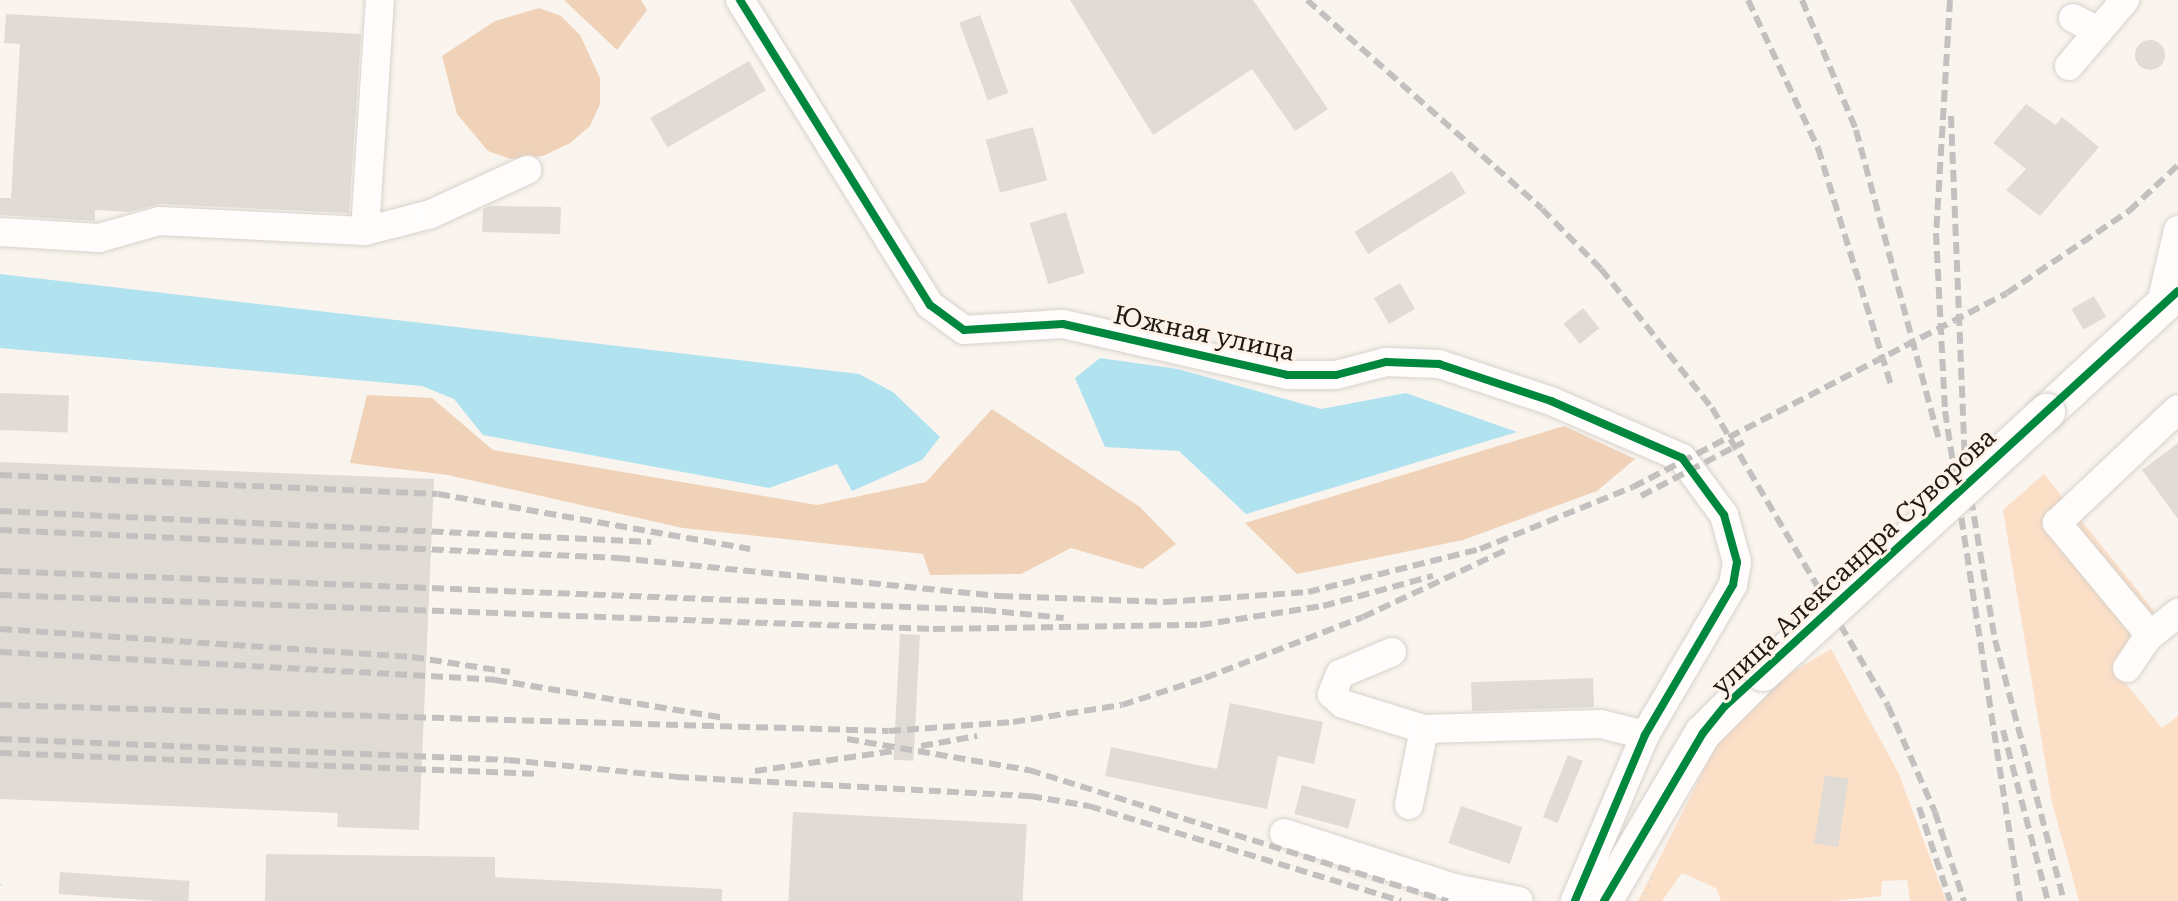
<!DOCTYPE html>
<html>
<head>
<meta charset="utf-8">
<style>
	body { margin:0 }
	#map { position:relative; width:2178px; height:901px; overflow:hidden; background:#faf4ee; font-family:"Roboto Serif",serif }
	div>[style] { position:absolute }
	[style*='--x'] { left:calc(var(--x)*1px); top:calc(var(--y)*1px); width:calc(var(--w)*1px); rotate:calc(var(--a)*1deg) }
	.green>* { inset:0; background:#fcdfc7 }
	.forest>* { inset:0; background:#f0d2b9 }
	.water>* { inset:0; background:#b0e2f0 }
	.building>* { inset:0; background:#e1dbd6; transform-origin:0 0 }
	.round { border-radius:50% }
	.path>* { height:3px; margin-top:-1.5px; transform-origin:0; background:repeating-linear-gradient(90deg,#dbd9d7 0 2px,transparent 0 8px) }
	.roads { filter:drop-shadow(0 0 2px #d7d2cc) drop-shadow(0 0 2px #d7d2cc) }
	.minor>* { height:28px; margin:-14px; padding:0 14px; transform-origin:14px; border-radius:14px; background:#fefdfc }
	.major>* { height:36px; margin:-18px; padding:0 18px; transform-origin:18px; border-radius:18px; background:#fefdfc }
	.rail>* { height:6px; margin-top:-3px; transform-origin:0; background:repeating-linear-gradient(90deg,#c3c1bf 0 12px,transparent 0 18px) }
	.bridges { filter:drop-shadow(0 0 2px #d7d2cc) drop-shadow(0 0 2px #d7d2cc) }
	.major-bridge>* { height:36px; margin:-18px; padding:0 18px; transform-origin:18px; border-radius:18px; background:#fefdfc }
	.cycleway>* { height:8px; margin:-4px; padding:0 4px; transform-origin:4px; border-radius:4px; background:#00873e }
	span { translate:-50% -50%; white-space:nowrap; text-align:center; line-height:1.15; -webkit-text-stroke:6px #fff3e9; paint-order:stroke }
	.street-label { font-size:26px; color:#1e1915 }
</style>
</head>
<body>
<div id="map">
	<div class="green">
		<div style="clip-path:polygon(2044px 474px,2154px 611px,2115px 670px,2162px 728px,2178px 716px,2178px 901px,2079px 901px,2052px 802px,2003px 510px)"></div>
		<div style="clip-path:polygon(1831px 649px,1899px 774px,1946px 901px,1910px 901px,1907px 880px,1882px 881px,1881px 896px,1834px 901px,1721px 901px,1716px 888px,1682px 873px,1662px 901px,1638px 901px,1721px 736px,1769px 686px)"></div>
	</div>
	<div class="forest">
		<div style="clip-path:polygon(564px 0,641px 0,647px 10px,617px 50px)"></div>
		<div style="clip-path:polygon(539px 8px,561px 16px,580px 35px,600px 78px,600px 104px,590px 126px,570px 143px,543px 156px,511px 159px,488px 151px,457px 114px,442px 56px,495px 21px)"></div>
		<div style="clip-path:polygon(367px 395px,432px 398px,493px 450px,817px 505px,926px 482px,992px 409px,1140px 507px,1176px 544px,1142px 569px,1071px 548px,1021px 574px,930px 575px,923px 554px,683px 528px,448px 475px,350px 463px)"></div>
		<div style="clip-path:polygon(1564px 426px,1635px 459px,1597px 491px,1463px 540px,1297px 574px,1245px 523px)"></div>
	</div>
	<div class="water">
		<div style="clip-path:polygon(0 274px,859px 374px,893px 392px,940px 437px,922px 460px,852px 491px,837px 464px,769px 488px,483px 435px,454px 399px,422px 386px,0 348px)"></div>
		<div style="clip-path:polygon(1100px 358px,1178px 369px,1321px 409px,1406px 393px,1517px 432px,1246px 514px,1179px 451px,1105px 447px,1075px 378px)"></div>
	</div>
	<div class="building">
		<div style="clip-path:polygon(1070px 0,1253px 0,1328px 109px,1295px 131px,1252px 69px,1153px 135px)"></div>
		<div style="clip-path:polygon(6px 14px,361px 34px,349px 213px,160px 204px,129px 212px,95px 210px,95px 221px,0 215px,0 198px,11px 198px,20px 44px,4px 43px)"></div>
		<div style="left:980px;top:15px;width:83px;height:22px;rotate:70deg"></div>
		<div class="round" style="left:2135px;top:40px;width:30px;height:30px"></div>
		<div style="left:749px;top:61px;width:34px;height:114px;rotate:60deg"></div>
		<div style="clip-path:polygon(2026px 104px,2056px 125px,2062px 117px,2099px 147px,2040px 216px,2006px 190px,2026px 169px,1993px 143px)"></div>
		<div style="left:1033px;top:127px;width:55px;height:49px;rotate:75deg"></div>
		<div style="left:1452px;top:171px;width:26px;height:115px;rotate:58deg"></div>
		<div style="clip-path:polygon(490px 206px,561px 207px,560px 234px,482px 232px,483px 209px)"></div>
		<div style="left:1066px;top:212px;width:64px;height:38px;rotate:73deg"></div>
		<div style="left:1400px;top:283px;width:30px;height:30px;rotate:60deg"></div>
		<div style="left:2094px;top:296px;width:24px;height:26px;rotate:60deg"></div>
		<div style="left:1583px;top:308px;width:26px;height:25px;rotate:51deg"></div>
		<div style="left:0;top:393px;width:69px;height:37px;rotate:2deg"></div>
		<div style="clip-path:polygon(2178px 443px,2178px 519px,2142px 470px)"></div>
		<div style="clip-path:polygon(0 462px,434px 479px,419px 830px,337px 827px,338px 813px,0 799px)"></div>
		<div style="left:900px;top:634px;width:20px;height:126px;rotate:3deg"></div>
		<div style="left:1593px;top:678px;width:29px;height:122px;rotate:88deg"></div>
		<div style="clip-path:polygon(1230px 703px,1323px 722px,1314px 764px,1278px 756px,1267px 809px,1105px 776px,1111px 747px,1217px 769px)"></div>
		<div style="left:1568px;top:755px;width:16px;height:67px;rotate:22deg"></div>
		<div style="left:1825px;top:775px;width:24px;height:69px;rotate:9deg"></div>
		<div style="left:1302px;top:785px;width:56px;height:30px;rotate:15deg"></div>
		<div style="left:1461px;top:806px;width:65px;height:39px;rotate:19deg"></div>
		<div style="left:793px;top:812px;width:234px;height:89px;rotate:3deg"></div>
		<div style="clip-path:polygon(266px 854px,495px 857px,495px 877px,722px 889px,722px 901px,265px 901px)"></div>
		<div style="left:60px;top:872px;width:130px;height:22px;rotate:4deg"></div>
	</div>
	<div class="path">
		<div style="--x:0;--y:885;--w:3;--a:-90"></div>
		<div style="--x:1642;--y:901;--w:28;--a:-67"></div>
	</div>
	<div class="roads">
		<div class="minor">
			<div style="--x:740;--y:0;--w:359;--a:58.1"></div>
			<div style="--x:930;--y:305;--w:42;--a:36.3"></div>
			<div style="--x:964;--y:330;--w:99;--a:-3.5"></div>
			<div style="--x:1063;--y:324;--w:230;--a:12.8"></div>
			<div style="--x:1287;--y:375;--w:49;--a:0"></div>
			<div style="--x:1336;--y:375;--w:52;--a:-14.6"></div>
			<div style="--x:1386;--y:362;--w:53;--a:2.2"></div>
			<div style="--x:1439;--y:364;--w:118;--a:18.3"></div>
			<div style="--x:1551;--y:401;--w:143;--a:23.5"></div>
			<div style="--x:1682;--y:458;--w:71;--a:53.6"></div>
			<div style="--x:1724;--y:515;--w:49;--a:74.5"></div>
			<div style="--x:1737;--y:562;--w:23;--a:100"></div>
			<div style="--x:1733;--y:585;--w:174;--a:120.4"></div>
			<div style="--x:1645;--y:735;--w:180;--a:112.9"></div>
			<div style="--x:2073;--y:18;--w:29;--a:27"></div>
			<div style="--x:2069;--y:66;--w:87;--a:-49.7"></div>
			<div style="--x:365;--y:231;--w:231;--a:-86.3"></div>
			<div style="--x:0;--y:232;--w:99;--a:3.5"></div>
			<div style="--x:99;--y:238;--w:62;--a:-15.8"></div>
			<div style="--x:159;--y:221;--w:206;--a:2.8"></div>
			<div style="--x:365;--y:231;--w:68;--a:-14.4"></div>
			<div style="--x:431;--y:214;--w:106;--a:-24.6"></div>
			<div style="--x:2160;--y:308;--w:80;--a:-77"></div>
			<div style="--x:2150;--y:635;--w:146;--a:-129.7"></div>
			<div style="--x:2057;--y:523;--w:166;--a:-43.3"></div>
			<div style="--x:1392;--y:652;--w:56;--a:157.1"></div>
			<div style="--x:1340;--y:674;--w:22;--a:112"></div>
			<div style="--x:1332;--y:694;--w:15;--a:42"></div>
			<div style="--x:1343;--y:704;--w:85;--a:17.2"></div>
			<div style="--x:1424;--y:729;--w:177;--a:-1.6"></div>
			<div style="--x:1601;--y:724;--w:45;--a:14"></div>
			<div style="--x:2127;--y:668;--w:36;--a:-56"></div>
			<div style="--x:2147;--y:638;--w:40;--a:-39"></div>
			<div style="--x:1409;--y:805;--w:77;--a:-78.8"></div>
			<div style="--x:1284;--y:833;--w:179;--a:17.9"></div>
			<div style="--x:1454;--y:888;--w:66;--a:11.3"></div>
		</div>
		<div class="major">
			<div style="--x:2047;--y:412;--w:178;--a:-42.7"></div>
			<div style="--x:1604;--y:901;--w:195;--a:-59.5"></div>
			<div style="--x:1703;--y:733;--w:85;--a:-45"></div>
		</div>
	</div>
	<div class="rail">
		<div style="--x:1307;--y:0;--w:314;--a:41.6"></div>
		<div style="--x:1542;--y:209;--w:84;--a:45.5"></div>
		<div style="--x:1601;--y:269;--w:178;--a:51.4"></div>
		<div style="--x:1712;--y:408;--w:346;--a:59.4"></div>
		<div style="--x:1888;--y:706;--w:116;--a:66.1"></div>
		<div style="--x:1935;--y:812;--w:94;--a:72"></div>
		<div style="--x:1748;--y:0;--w:164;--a:64.7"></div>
		<div style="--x:1818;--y:148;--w:249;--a:72.9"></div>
		<div style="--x:1802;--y:0;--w:141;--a:67.4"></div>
		<div style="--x:1856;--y:130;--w:324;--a:75"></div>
		<div style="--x:1950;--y:0;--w:233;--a:93.4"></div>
		<div style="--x:1936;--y:233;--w:178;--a:87.1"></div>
		<div style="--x:1945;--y:411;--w:496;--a:81.3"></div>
		<div style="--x:1951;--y:116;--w:347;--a:87.7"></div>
		<div style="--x:1965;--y:463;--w:180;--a:80.4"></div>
		<div style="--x:1995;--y:640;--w:270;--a:75.2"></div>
		<div style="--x:0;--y:475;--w:438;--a:2.5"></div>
		<div style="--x:438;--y:494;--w:317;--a:10"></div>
		<div style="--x:1641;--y:496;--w:116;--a:-27.7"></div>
		<div style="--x:0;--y:511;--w:652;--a:2.73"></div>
		<div style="--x:0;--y:530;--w:619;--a:2.59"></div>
		<div style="--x:618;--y:558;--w:385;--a:5.7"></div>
		<div style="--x:1001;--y:596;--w:164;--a:2.1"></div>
		<div style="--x:1165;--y:602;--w:143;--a:-4"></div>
		<div style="--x:1308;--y:592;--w:177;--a:-14"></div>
		<div style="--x:1480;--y:549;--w:165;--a:-22.1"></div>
		<div style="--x:1633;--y:487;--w:421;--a:-27.4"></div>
		<div style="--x:2007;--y:293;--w:147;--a:-33.9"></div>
		<div style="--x:2129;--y:211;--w:67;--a:-43.2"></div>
		<div style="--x:0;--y:571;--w:985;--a:2.27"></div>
		<div style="--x:984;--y:610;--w:80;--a:5.7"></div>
		<div style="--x:0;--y:595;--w:934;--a:2.09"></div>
		<div style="--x:933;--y:629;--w:267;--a:-0.9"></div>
		<div style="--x:1200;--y:625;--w:124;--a:-8.8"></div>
		<div style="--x:1323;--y:606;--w:114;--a:-15.3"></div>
		<div style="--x:0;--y:629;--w:413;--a:3.9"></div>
		<div style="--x:412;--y:657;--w:99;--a:8.7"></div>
		<div style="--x:0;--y:652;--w:496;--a:3.2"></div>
		<div style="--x:495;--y:680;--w:233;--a:9.4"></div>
		<div style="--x:0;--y:705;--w:889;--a:1.68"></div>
		<div style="--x:889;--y:731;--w:124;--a:-4.2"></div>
		<div style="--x:1013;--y:722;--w:110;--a:-8.9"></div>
		<div style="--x:1122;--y:705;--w:87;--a:-18"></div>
		<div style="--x:1205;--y:678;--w:169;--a:-21.1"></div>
		<div style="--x:1363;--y:617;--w:160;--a:-25.1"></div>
		<div style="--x:2003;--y:730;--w:177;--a:75.3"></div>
		<div style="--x:0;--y:739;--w:508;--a:2.37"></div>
		<div style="--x:508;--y:760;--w:170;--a:5.7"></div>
		<div style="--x:677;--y:777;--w:354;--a:3.1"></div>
		<div style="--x:1030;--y:796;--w:60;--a:9.6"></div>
		<div style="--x:1089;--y:806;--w:326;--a:16.9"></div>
		<div style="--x:847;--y:739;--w:185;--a:9.7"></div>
		<div style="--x:1029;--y:770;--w:439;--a:17.4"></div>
		<div style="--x:921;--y:746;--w:57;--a:-10.1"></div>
		<div style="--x:0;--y:753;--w:540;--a:2.23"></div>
		<div style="--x:755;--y:771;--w:140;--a:-8.2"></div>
		<div style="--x:1919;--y:807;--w:99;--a:71.7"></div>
	</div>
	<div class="bridges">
		<div class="major-bridge">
			<div style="--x:1763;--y:673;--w:386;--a:-42.6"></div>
		</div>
	</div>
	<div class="cycleway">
		<div style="--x:740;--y:0;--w:359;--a:58.1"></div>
		<div style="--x:930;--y:305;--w:42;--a:36.3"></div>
		<div style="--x:964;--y:330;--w:99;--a:-3.5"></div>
		<div style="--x:1063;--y:324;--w:230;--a:12.8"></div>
		<div style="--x:1287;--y:375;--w:49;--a:0"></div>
		<div style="--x:1336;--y:375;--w:52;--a:-14.6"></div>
		<div style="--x:1386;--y:362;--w:53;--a:2.2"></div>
		<div style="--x:1439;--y:364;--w:118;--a:18.3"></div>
		<div style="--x:1551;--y:401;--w:143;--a:23.5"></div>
		<div style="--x:1682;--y:458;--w:71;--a:53.6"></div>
		<div style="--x:1724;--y:515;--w:49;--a:74.5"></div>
		<div style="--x:1737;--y:562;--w:23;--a:100"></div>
		<div style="--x:1733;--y:585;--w:174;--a:120.4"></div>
		<div style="--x:1645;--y:735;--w:180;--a:112.9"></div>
		<div style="--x:1604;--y:901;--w:195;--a:-59.5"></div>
		<div style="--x:1703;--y:733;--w:35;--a:-51"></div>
		<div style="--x:1725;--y:706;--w:614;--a:-42.49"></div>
	</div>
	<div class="street-label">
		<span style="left:1204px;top:334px;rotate:12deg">Южная улица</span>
		<span style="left:1854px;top:562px;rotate:-43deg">улица Александра Суворова</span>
	</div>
</div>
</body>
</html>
